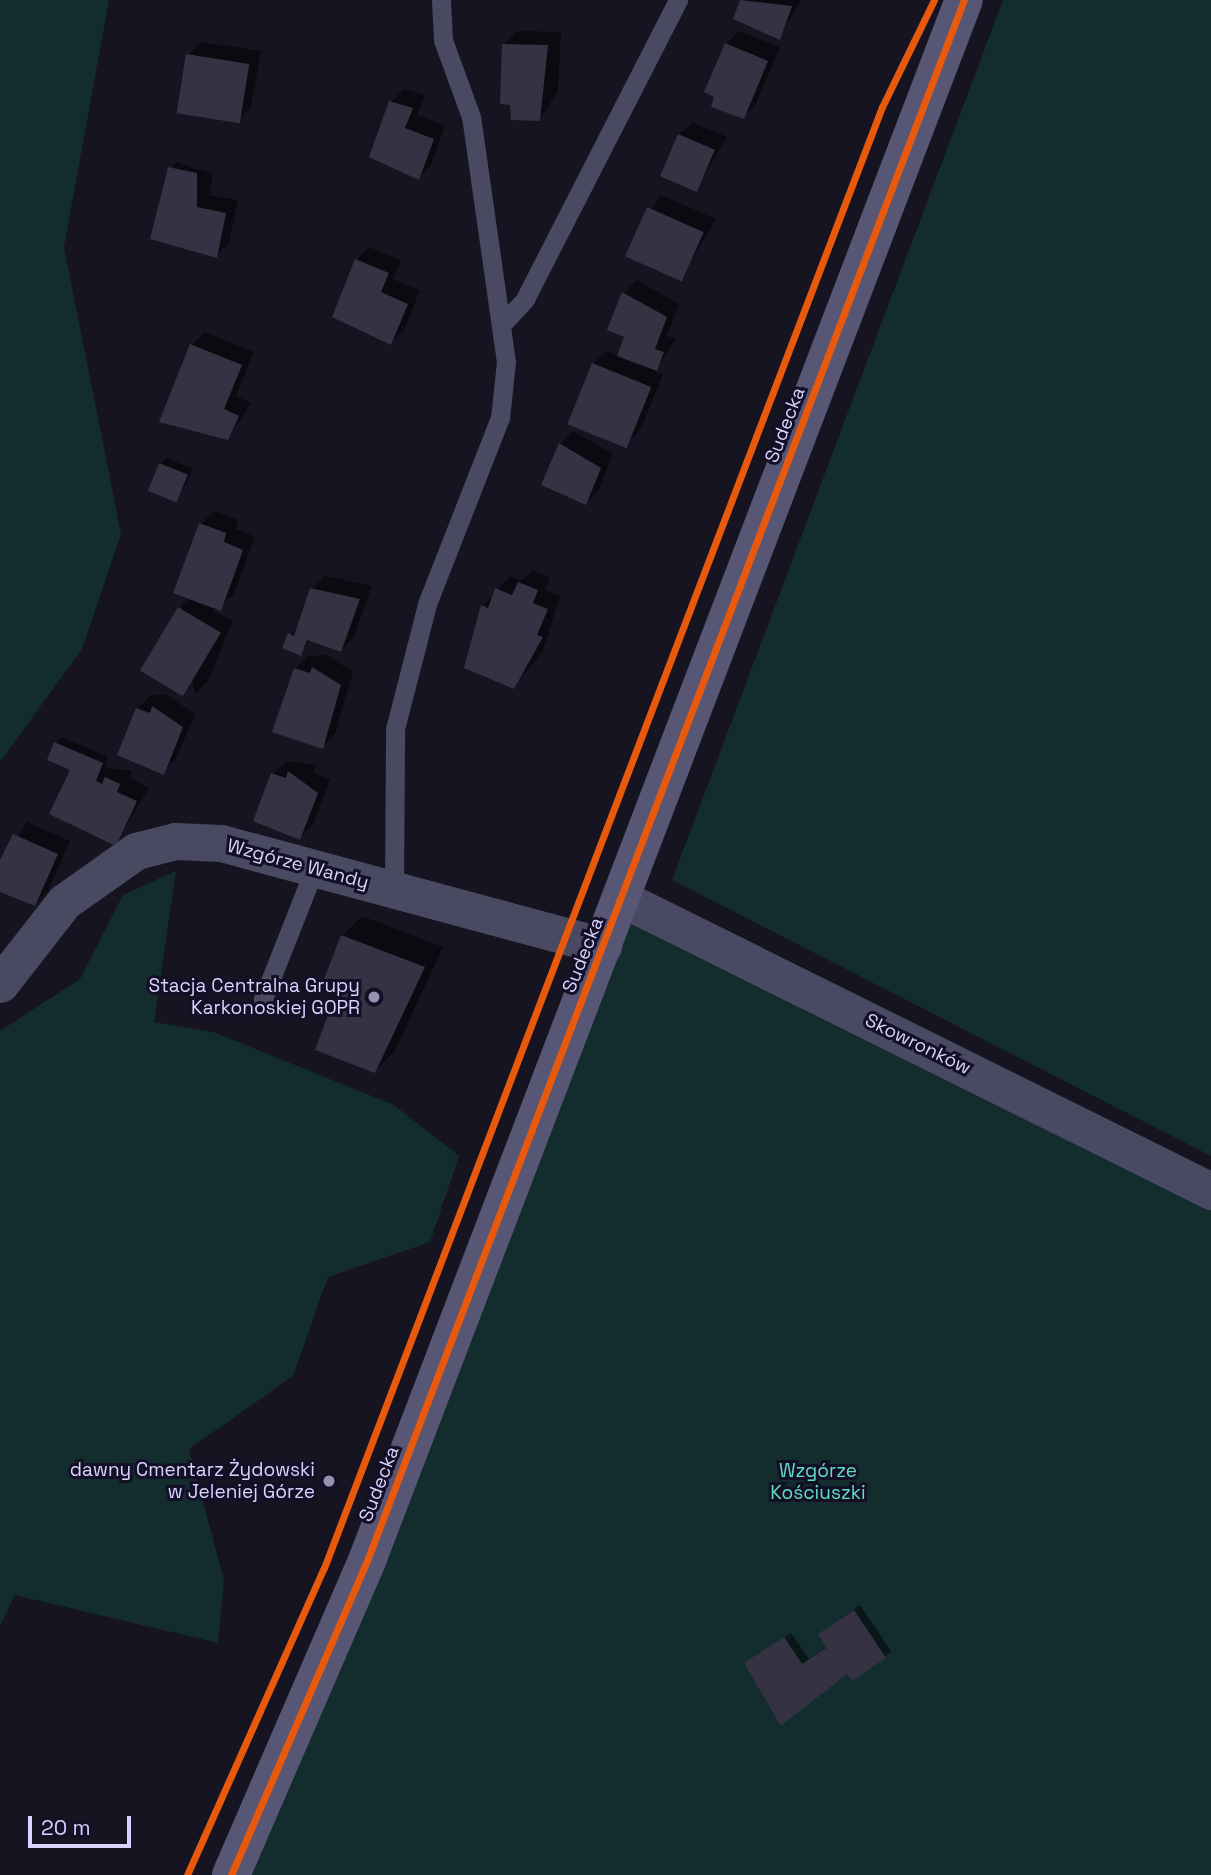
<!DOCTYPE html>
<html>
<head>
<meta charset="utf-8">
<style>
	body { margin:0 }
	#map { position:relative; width:1211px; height:1875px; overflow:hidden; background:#161421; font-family:"Space Grotesk",sans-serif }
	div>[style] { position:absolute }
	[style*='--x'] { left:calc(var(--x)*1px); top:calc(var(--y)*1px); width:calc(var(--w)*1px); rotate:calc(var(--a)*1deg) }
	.green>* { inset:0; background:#132c2d }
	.shadow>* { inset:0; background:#0007 }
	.building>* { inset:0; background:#343243; transform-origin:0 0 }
	.lane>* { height:19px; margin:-9.5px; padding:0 9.5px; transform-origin:9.5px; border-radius:9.5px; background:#4a4962 }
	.street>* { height:37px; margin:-18.5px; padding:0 18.5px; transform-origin:18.5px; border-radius:18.5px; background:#4a4962 }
	.secondary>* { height:38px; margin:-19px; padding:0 19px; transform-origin:19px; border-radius:19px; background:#575674 }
	.cycleway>* { height:7px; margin:-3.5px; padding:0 3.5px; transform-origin:3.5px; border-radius:3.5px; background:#e8590c }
	.dots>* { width:19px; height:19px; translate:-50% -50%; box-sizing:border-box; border:4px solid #130f26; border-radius:50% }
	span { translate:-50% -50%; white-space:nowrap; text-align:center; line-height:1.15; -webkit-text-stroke:6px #130f26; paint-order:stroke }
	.street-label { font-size:19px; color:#d9d4ff }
	.poi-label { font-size:19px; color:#d9d4ff }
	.right { translate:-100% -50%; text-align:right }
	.park-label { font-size:19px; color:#5fe0c0 }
	.scale { position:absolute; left:28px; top:1816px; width:103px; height:32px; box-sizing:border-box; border:4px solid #d9d4ff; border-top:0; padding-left:9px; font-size:21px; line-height:24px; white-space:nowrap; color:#d9d4ff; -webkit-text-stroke:5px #130f26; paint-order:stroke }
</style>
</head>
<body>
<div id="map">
	<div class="green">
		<div style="clip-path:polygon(0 0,109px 0,64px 247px,121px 534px,82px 649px,0 762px)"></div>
		<div style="clip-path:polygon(1003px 0,1211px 0,1211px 1156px,672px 880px)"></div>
		<div style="clip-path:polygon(176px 871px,154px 1022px,213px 1032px,394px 1105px,459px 1156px,430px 1242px,328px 1277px,293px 1376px,189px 1449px,224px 1580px,218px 1643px,15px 1595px,0 1626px,0 1031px,80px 979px,123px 895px)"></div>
		<div style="clip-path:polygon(623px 899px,1211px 1191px,1211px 1875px,231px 1875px)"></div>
	</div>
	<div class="shadow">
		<div style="clip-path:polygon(742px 0,801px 0,779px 38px,735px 18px)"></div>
		<div style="clip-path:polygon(517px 31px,561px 32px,558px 91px,540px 119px,503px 45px)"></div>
		<div style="clip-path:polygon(739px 31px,780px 47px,756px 104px,743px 117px,726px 44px)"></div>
		<div style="clip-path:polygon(201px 42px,261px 51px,251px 107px,238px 120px,188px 55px)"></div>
		<div style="clip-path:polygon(404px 89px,425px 95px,417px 115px,445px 126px,431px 165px,418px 178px,391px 102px)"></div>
		<div style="clip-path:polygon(692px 122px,727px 137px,696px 190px,679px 135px)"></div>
		<div style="clip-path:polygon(176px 162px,213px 174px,209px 195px,238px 200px,229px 243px,216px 256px,152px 238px,164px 180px)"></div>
		<div style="clip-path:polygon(661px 195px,716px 219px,681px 278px,639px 228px)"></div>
		<div style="clip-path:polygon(369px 247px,401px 260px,393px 279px,420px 290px,404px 330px,391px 343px,356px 260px)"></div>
		<div style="clip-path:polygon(637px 280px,679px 304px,667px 336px,676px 339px,655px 371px,663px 374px,641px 429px,628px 442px,569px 423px,593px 364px,606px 351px,619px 356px,626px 336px,624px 293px)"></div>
		<div style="clip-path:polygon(205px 332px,254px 352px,236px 396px,251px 403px,228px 438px,192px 345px)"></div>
		<div style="clip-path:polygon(573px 431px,613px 454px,599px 490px,586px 503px,560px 444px)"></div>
		<div style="clip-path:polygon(167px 458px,193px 469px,177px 500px,160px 464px)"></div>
		<div style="clip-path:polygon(214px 511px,238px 520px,236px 529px,255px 537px,233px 596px,216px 607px,214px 612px,233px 620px,208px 681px,195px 694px,179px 608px,190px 597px,201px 524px)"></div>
		<div style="clip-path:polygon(532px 570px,550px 577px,545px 590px,560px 596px,543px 651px,514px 687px,466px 667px,483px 606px,510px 576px,521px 581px)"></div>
		<div style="clip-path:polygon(325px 576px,372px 586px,354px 637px,341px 650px,310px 639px,301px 654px,289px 634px,298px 629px,312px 589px)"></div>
		<div style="clip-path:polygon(327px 655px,353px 672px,335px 734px,322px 747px,295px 669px,308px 656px)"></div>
		<div style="clip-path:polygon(166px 694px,195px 714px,176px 759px,163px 772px,137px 709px,150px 696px)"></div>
		<div style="clip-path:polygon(62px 737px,108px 757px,104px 767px,132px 771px,129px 778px,149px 788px,115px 844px,56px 743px)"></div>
		<div style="clip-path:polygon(286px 761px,316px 765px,313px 772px,330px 779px,313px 825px,300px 838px,273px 774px)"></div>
		<div style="clip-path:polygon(27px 822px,70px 841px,48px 891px,35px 904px,0 890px,0 864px)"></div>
		<div style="clip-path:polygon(362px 916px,443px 947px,395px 1051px,375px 1071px,341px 984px,342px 936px)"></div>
		<div style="clip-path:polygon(860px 1605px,891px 1651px,885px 1657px,848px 1671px,746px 1663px,791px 1633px,809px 1659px,828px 1646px,826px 1629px)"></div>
	</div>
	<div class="building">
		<div style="clip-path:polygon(740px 0,792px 6px,780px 40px,733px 19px)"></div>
		<div style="clip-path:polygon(725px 43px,768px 61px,744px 119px,711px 107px,714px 97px,704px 92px)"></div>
		<div style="clip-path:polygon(502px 44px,548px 45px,540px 121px,511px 120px,510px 105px,500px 104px)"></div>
		<div style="left:186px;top:54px;width:64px;height:60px;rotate:9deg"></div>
		<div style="clip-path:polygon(389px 101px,413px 108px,405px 128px,434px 139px,419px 180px,369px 157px)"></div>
		<div style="left:678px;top:134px;width:40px;height:46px;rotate:23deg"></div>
		<div style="clip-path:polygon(168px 167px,197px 173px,197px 207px,226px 213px,217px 258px,150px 239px)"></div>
		<div style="left:647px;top:207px;width:62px;height:54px;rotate:24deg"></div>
		<div style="clip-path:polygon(355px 259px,389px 273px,381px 292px,408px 304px,391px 345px,332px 317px)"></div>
		<div style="clip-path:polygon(622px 292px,667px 317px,655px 349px,664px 352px,657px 371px,617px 356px,624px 337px,607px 330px)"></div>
		<div style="clip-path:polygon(190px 344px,242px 365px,224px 409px,239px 416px,228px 440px,159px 422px)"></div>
		<div style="left:592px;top:363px;width:64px;height:66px;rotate:22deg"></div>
		<div style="clip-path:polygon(559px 443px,601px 468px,586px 505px,541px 485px)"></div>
		<div style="left:159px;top:463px;width:31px;height:30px;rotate:22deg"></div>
		<div style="clip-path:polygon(199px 523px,226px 533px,224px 542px,243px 550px,221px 611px,173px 593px)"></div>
		<div style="clip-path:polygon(518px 582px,538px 590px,533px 603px,548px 609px,537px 635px,543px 637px,514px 689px,464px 668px,481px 605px,488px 608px,495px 588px,512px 595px)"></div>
		<div style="clip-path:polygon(310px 588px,360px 599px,341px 652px,307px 640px,301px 656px,282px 648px,288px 633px,294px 636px)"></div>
		<div style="left:178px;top:607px;width:50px;height:74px;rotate:31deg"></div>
		<div style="clip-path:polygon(312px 667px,341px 685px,323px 749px,272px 732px,294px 668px,310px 673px)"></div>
		<div style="clip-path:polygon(152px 706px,183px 727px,164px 775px,117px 755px,136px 708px,150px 713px)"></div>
		<div style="clip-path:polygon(54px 742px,103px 763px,96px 781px,102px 784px,105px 777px,120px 784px,117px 792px,137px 801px,116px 846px,49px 814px,70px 770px,47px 760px)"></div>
		<div style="clip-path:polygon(288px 771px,318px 793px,300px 840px,253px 821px,271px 773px,286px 778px)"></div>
		<div style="clip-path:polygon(13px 834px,58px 854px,35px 906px,0 892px,0 860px)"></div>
		<div style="clip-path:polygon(341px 935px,425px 967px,375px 1073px,315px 1050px,339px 985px,324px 979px)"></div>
		<div style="clip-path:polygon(854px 1610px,886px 1658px,852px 1681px,847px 1674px,781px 1726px,744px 1663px,784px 1637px,802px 1664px,826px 1648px,818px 1634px)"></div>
	</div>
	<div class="lane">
		<div style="--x:503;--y:323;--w:33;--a:-47"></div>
		<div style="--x:525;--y:299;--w:336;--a:-62.9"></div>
		<div style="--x:394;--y:888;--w:159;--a:-89.6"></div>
		<div style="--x:395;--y:729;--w:129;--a:-75.6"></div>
		<div style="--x:427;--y:604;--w:200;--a:-68.6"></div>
		<div style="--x:500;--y:418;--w:56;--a:-83.9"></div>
		<div style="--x:506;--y:362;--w:247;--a:-98.1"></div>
		<div style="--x:471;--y:117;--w:82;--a:-110"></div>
		<div style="--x:443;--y:40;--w:40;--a:-92.9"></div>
		<div style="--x:263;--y:999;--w:136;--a:-68.5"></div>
	</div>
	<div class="street">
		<div style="--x:623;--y:899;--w:657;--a:26.41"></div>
		<div style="--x:0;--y:984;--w:104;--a:-52"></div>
		<div style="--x:64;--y:902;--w:88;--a:-35.3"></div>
		<div style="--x:136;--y:851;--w:40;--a:-14.4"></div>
		<div style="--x:175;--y:841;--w:46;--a:2.5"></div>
		<div style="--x:221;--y:843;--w:396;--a:15.1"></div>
	</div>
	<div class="secondary">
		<div style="--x:231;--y:1875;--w:345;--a:-66.6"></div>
		<div style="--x:368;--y:1558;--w:1668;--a:-69.07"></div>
	</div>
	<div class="cycleway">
		<div style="--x:187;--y:1875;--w:336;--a:-66"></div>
		<div style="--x:324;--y:1568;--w:1564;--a:-69.1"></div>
		<div style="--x:882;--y:107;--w:119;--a:-64.1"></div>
		<div style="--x:231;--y:1875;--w:345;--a:-66.6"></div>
		<div style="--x:368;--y:1558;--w:1668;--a:-69.07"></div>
	</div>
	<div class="dots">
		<div style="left:374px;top:997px;background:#9591b1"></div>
		<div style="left:329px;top:1481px;background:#9591b1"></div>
	</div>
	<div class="street-label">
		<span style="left:785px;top:425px;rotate:-69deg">Sudecka</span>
		<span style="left:298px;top:864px;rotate:15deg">Wzgórze Wandy</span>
		<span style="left:583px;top:955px;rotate:-68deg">Sudecka</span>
		<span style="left:918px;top:1044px;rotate:26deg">Skowronków</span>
		<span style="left:379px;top:1484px;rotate:-69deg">Sudecka</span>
	</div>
	<div class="poi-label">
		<span class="right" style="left:360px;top:997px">Stacja Centralna Grupy<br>Karkonoskiej GOPR</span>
		<span class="right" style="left:315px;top:1481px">dawny Cmentarz Żydowski<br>w Jeleniej Górze</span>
	</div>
	<div class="park-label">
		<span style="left:818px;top:1482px">Wzgórze<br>Kościuszki</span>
	</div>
	<div class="scale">20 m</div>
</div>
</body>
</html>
